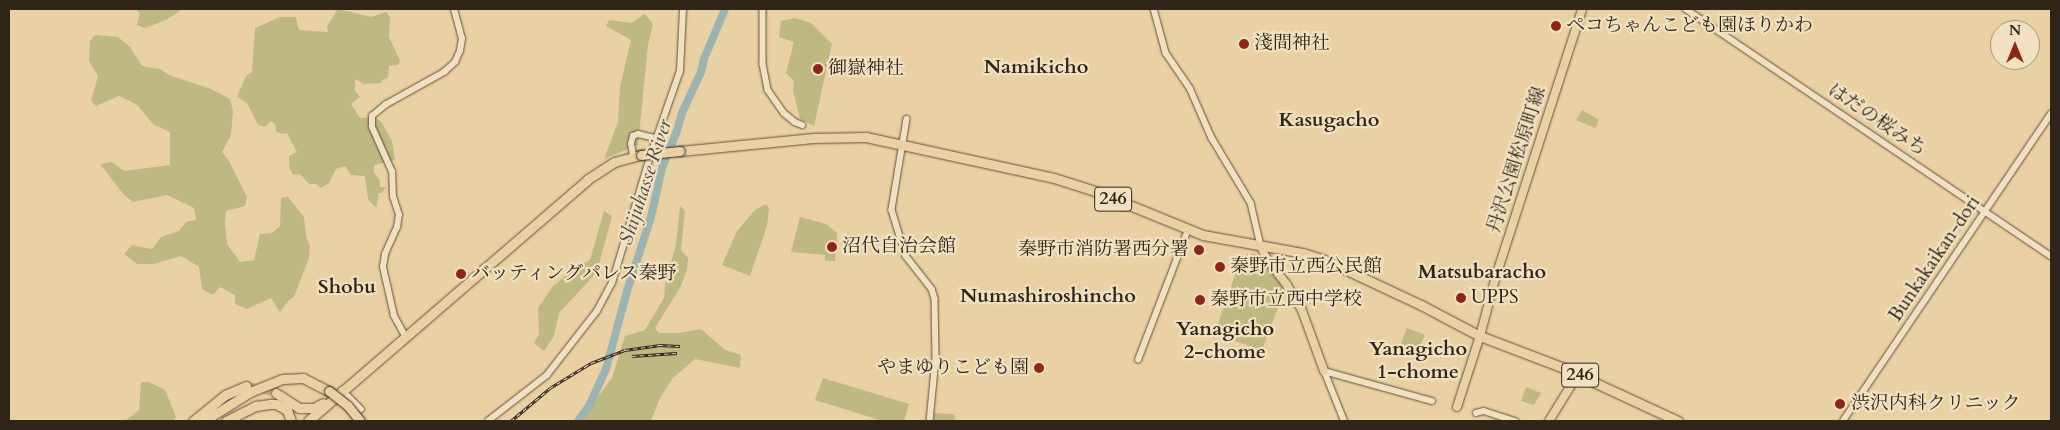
<!DOCTYPE html>
<html>
<head>
<meta charset="utf-8">
<style>
	body { margin:0 }
	#map { position:relative; width:2060px; height:430px; overflow:hidden; background:#ead1a3; font-family:Cardo,"Noto Serif JP",serif }
	div>[style] { position:absolute }
	[style*='--x'] { left:calc(var(--x)*1px); top:calc(var(--y)*1px); width:calc(var(--w)*1px); rotate:calc(var(--a)*1deg) }
	.green>* { inset:0; background:#bdb981; transform-origin:0 0 }
	.river>* { height:8px; margin:-4px; padding:0 4px; transform-origin:4px; border-radius:4px; background:#9cb4b1 }
	.highway-tunnel>* { height:9px; margin-top:-4.5px; transform-origin:0; background:repeating-linear-gradient(90deg,#c5af87 0 9px,transparent 0 13.5px) }
	.roads { filter:drop-shadow(0 0 1px #5e503c) drop-shadow(0 0 1px #5e503c) }
	.minor>* { height:5.5px; margin:-2.75px; padding:0 2.75px; transform-origin:2.75px; border-radius:2.75px; background:#f1e1c3 }
	.major>* { height:8px; margin:-4px; padding:0 4px; transform-origin:4px; border-radius:4px; background:#ead1a3 }
	.highway>* { height:9px; margin:-4.5px; padding:0 4.5px; transform-origin:4.5px; border-radius:4.5px; background:#ead1a3 }
	.rail>* { height:3px; margin-top:-1.5px; transform-origin:0; background:repeating-linear-gradient(90deg,#f1e1c3 0 4px,#2f2519 0 8px); box-sizing:border-box; border-block:1px solid #2f2519 }
	.bridges { filter:drop-shadow(0 0 1px #2f2519) drop-shadow(0 0 1px #2f2519) }
	.highway-bridge>* { height:9px; margin:-4.5px; padding:0 4.5px; transform-origin:4.5px; border-radius:4.5px; background:#ead1a3 }
	.dots>* { width:14px; height:14px; translate:-50% -50%; box-sizing:border-box; border:2px solid #f1e1c3; border-radius:50% }
	span { translate:-50% -50%; white-space:nowrap; text-align:center; line-height:1.15; -webkit-text-stroke:4.5px #f1e1c3; paint-order:stroke }
	.shield-label span { padding:1px 4px; background:#f1e1c3; border:1px solid; border-radius:4px; -webkit-text-stroke-width:0 }
	.shield-label { font-size:18px; color:#2f2519; font-weight:700 }
	.poi-label { font-size:19px; color:#2f2519 }
	.left { translate:0 -50%; text-align:left }
	.right { translate:-100% -50%; text-align:right }
	.street-label { font-size:19px; color:#2f2519 }
	.neighbourhood-label { font-size:20px; color:#2f2519; font-weight:700 }
	.water-label { font-size:20px; color:#4a493f; font-style:italic }
	.frame { position:absolute; inset:0; border:10px solid #2f2519; pointer-events:none }
	.north { position:absolute; left:1990px; top:20px; width:50px; height:50px; box-sizing:border-box; background:#f1e1c3; border:1px solid #a3967f; border-radius:50%; rotate:0deg; font-size:14px; font-weight:700; line-height:20px; text-align:center; color:#2f2519 }
	.north::after { content:''; display:block; margin:auto; width:18px; height:22px; background:#8f2418; clip-path:polygon(50% 0,100% 100%,50% 72%,0 100%) }
</style>
</head>
<body>
<div id="map">
	<div class="green">
		<div style="clip-path:polygon(136px 9px,183px 9px,166px 20px,145px 28px,137px 25px,140px 14px)"></div>
		<div style="clip-path:polygon(338px 9px,371px 17px,386px 12px,390px 17px,389px 37px,400px 61px,398px 65px,389px 66px,388px 78px,382px 80px,381px 83px,364px 84px,355px 79px,355px 91px,360px 97px,351px 104px,360px 118px,375px 117px,382px 123px,392px 141px,395px 160px,374px 165px,374px 172px,380px 181px,380px 187px,386px 187px,382px 193px,379px 193px,376px 208px,368px 199px,365px 176px,351px 175px,345px 166px,336px 169px,329px 183px,321px 188px,316px 184px,309px 184px,300px 174px,293px 175px,289px 166px,289px 156px,297px 152px,287px 133px,283px 134px,276px 132px,275px 124px,271px 121px,265px 127px,258px 125px,247px 103px,237px 97px,246px 76px,252px 72px,255px 28px,280px 17px,296px 17px,299px 30px,328px 32px,327px 26px)"></div>
		<div style="clip-path:polygon(645px 14px,653px 24px,648px 45px,638px 145px,604px 159px,618px 122px,620px 87px,631px 40px,606px 26px,609px 20px,631px 23px)"></div>
		<div style="clip-path:polygon(795px 18px,811px 23px,832px 44px,814px 126px,800px 119px,793px 90px,794px 81px,786px 73px,794px 42px,779px 37px,781px 21px)"></div>
		<div style="clip-path:polygon(95px 35px,118px 37px,130px 47px,142px 66px,160px 69px,169px 75px,211px 89px,230px 99px,233px 111px,231px 135px,222px 152px,229px 161px,247px 197px,245px 206px,226px 211px,225px 223px,227px 244px,240px 262px,254px 260px,260px 234px,272px 233px,280px 226px,281px 198px,288px 197px,304px 217px,306px 237px,310px 246px,309px 258px,294px 297px,289px 300px,280px 312px,271px 298px,247px 309px,235px 304px,235px 295px,220px 287px,213px 295px,202px 289px,199px 267px,181px 256px,154px 264px,137px 264px,124px 254px,132px 245px,152px 249px,161px 237px,179px 231px,186px 222px,196px 220px,194px 208px,167px 195px,133px 202px,124px 195px,100px 164px,112px 162px,124px 171px,170px 165px,170px 132px,154px 125px,136px 104px,119px 96px,96px 106px,91px 101px,98px 76px,89px 61px,90px 41px)"></div>
		<div style="clip-path:polygon(1582px 110px,1599px 120px,1595px 128px,1576px 120px)"></div>
		<div style="clip-path:polygon(766px 204px,769px 208px,767px 226px,750px 276px,722px 265px,737px 231px,755px 210px)"></div>
		<div style="clip-path:polygon(680px 206px,685px 211px,681px 250px,688px 258px,687px 270px,680px 288px,655px 328px,659px 333px,679px 333px,701px 329px,725px 350px,741px 355px,740px 368px,695px 359px,672px 379px,660px 398px,651px 421px,580px 421px,612px 378px,625px 336px,645px 330px,664px 298px,665px 284px,676px 244px)"></div>
		<div style="clip-path:polygon(604px 211px,612px 216px,611px 220px,597px 272px,559px 313px,554px 336px,544px 351px,534px 343px,539px 334px,538px 308px,553px 286px,570px 272px,590px 260px)"></div>
		<div style="clip-path:polygon(800px 217px,826px 224px,837px 233px,835px 261px,825px 261px,825px 255px,791px 252px)"></div>
		<div style="clip-path:polygon(1247px 254px,1257px 254px,1282px 285px,1283px 295px,1262px 350px,1232px 340px,1232px 337px,1222px 333px,1218px 324px,1240px 261px)"></div>
		<div style="left:1407px;top:328px;width:19px;height:23px;rotate:21deg"></div>
		<div style="clip-path:polygon(823px 378px,909px 404px,904px 421px,883px 421px,815px 400px)"></div>
		<div style="clip-path:polygon(141px 382px,149px 382px,165px 390px,176px 417px,173px 421px,125px 421px,139px 410px)"></div>
		<div style="clip-path:polygon(1526px 387px,1541px 393px,1534px 405px,1521px 401px)"></div>
		<div style="clip-path:polygon(934px 413px,954px 414px,955px 421px,933px 421px)"></div>
	</div>
	<div class="river">
		<div style="--x:578;--y:421;--w:19;--a:-54"></div>
		<div style="--x:589;--y:406;--w:41;--a:-65.3"></div>
		<div style="--x:606;--y:369;--w:81;--a:-74.9"></div>
		<div style="--x:627;--y:291;--w:78;--a:-72"></div>
		<div style="--x:651;--y:217;--w:50;--a:-77.3"></div>
		<div style="--x:662;--y:168;--w:37;--a:-68"></div>
		<div style="--x:676;--y:134;--w:22;--a:-74"></div>
		<div style="--x:682;--y:113;--w:45;--a:-65.1"></div>
		<div style="--x:701;--y:72;--w:13;--a:-77"></div>
		<div style="--x:704;--y:59;--w:54;--a:-67.2"></div>
	</div>
	<div class="highway-tunnel">
		<div style="--x:246;--y:386;--w:17;--a:7"></div>
		<div style="--x:263;--y:388;--w:14;--a:21"></div>
	</div>
	<div class="roads">
		<div class="minor">
			<div style="--x:763;--y:9;--w:55;--a:90"></div>
			<div style="--x:763;--y:64;--w:26;--a:79"></div>
			<div style="--x:768;--y:90;--w:28;--a:55"></div>
			<div style="--x:784;--y:113;--w:14;--a:39"></div>
			<div style="--x:795;--y:122;--w:8;--a:23"></div>
			<div style="--x:1154;--y:9;--w:46;--a:74.7"></div>
			<div style="--x:1166;--y:53;--w:42;--a:55.6"></div>
			<div style="--x:1190;--y:88;--w:55;--a:66.3"></div>
			<div style="--x:1212;--y:138;--w:76;--a:59"></div>
			<div style="--x:1251;--y:203;--w:44;--a:76.9"></div>
			<div style="--x:1686;--y:9;--w:441;--a:34.1"></div>
			<div style="--x:907;--y:119;--w:92;--a:99.4"></div>
			<div style="--x:892;--y:210;--w:48;--a:73.1"></div>
			<div style="--x:906;--y:256;--w:42;--a:51.8"></div>
			<div style="--x:932;--y:289;--w:10;--a:73"></div>
			<div style="--x:935;--y:299;--w:60;--a:89"></div>
			<div style="--x:936;--y:359;--w:62;--a:95.5"></div>
			<div style="--x:633;--y:156;--w:12;--a:-99"></div>
			<div style="--x:631;--y:144;--w:8;--a:-76"></div>
			<div style="--x:633;--y:136;--w:5;--a:-22"></div>
			<div style="--x:638;--y:134;--w:18;--a:13"></div>
			<div style="--x:405;--y:336;--w:23;--a:-119"></div>
			<div style="--x:394;--y:316;--w:50;--a:-102.7"></div>
			<div style="--x:383;--y:267;--w:13;--a:-81"></div>
			<div style="--x:385;--y:254;--w:30;--a:-66"></div>
			<div style="--x:397;--y:227;--w:12;--a:-81"></div>
			<div style="--x:399;--y:215;--w:19;--a:-108"></div>
			<div style="--x:393;--y:197;--w:25;--a:-92"></div>
			<div style="--x:392;--y:172;--w:49;--a:-114"></div>
			<div style="--x:372;--y:127;--w:11;--a:-90"></div>
			<div style="--x:372;--y:116;--w:17;--a:-40"></div>
			<div style="--x:385;--y:105;--w:68;--a:-29.2"></div>
			<div style="--x:444;--y:72;--w:15;--a:-42"></div>
			<div style="--x:455;--y:62;--w:12;--a:-66"></div>
			<div style="--x:460;--y:51;--w:12;--a:-81"></div>
			<div style="--x:462;--y:39;--w:31;--a:-105"></div>
			<div style="--x:1138;--y:360;--w:139;--a:-69"></div>
			<div style="--x:342;--y:390;--w:27;--a:45"></div>
			<div style="--x:1476;--y:413;--w:8;--a:-14"></div>
			<div style="--x:1484;--y:411;--w:33;--a:18"></div>
			<div style="--x:488;--y:421;--w:75;--a:-37.9"></div>
			<div style="--x:547;--y:375;--w:81;--a:-52"></div>
			<div style="--x:597;--y:311;--w:32;--a:-62"></div>
			<div style="--x:612;--y:283;--w:132;--a:-73.2"></div>
			<div style="--x:650;--y:157;--w:91;--a:-70.8"></div>
			<div style="--x:680;--y:71;--w:62;--a:-87.2"></div>
			<div style="--x:1344;--y:421;--w:54;--a:-111.8"></div>
			<div style="--x:1324;--y:371;--w:112;--a:15.5"></div>
			<div style="--x:1843;--y:421;--w:371;--a:-55.9"></div>
		</div>
		<div class="major">
			<div style="--x:1261;--y:246;--w:11;--a:68"></div>
			<div style="--x:1265;--y:256;--w:36;--a:53"></div>
			<div style="--x:1287;--y:285;--w:27;--a:59"></div>
			<div style="--x:1301;--y:308;--w:67;--a:69.9"></div>
			<div style="--x:1457;--y:407;--w:75;--a:-72.1"></div>
			<div style="--x:1480;--y:336;--w:62;--a:-75.1"></div>
			<div style="--x:1496;--y:276;--w:281;--a:-72.1"></div>
			<div style="--x:1549;--y:421;--w:55;--a:-58.3"></div>
		</div>
		<div class="highway">
			<div style="--x:680;--y:151;--w:134;--a:-5.6"></div>
			<div style="--x:813;--y:138;--w:53;--a:-1.1"></div>
			<div style="--x:866;--y:137;--w:192;--a:12.3"></div>
			<div style="--x:1054;--y:178;--w:43;--a:17.6"></div>
			<div style="--x:1095;--y:191;--w:117;--a:22.2"></div>
			<div style="--x:1203;--y:235;--w:102;--a:10.2"></div>
			<div style="--x:1303;--y:253;--w:23;--a:18"></div>
			<div style="--x:1325;--y:260;--w:106;--a:25.1"></div>
			<div style="--x:1421;--y:305;--w:67;--a:27.7"></div>
			<div style="--x:1480;--y:336;--w:87;--a:20.9"></div>
			<div style="--x:1561;--y:367;--w:129;--a:24.8"></div>
			<div style="--x:276;--y:393;--w:27;--a:33"></div>
			<div style="--x:299;--y:408;--w:15;--a:0"></div>
			<div style="--x:314;--y:408;--w:10;--a:-29"></div>
			<div style="--x:193;--y:421;--w:41;--a:-39.1"></div>
			<div style="--x:225;--y:395;--w:23;--a:-23"></div>
			<div style="--x:204;--y:421;--w:54;--a:-32.2"></div>
			<div style="--x:250;--y:392;--w:35;--a:-22"></div>
			<div style="--x:283;--y:379;--w:20;--a:-3"></div>
			<div style="--x:303;--y:378;--w:29;--a:27"></div>
			<div style="--x:226;--y:421;--w:34;--a:-27"></div>
			<div style="--x:256;--y:406;--w:14;--a:-8"></div>
			<div style="--x:270;--y:404;--w:6;--a:0"></div>
			<div style="--x:276;--y:404;--w:13;--a:29"></div>
			<div style="--x:287;--y:410;--w:12;--a:70"></div>
			<div style="--x:308;--y:421;--w:370;--a:-40.8"></div>
			<div style="--x:588;--y:179;--w:31;--a:-33"></div>
			<div style="--x:614;--y:162;--w:28;--a:-15"></div>
		</div>
	</div>
	<div class="rail">
		<div style="--x:632;--y:356;--w:45;--a:-3.8"></div>
		<div style="--x:511;--y:421;--w:51;--a:-40.2"></div>
		<div style="--x:550;--y:388;--w:48;--a:-31.4"></div>
		<div style="--x:591;--y:363;--w:36;--a:-21"></div>
		<div style="--x:625;--y:350;--w:34;--a:-8"></div>
		<div style="--x:659;--y:345;--w:21;--a:3"></div>
	</div>
	<div class="bridges">
		<div class="highway-bridge">
			<div style="--x:641;--y:155;--w:39;--a:-6"></div>
			<div style="--x:329;--y:391;--w:24;--a:38"></div>
			<div style="--x:348;--y:406;--w:19;--a:51"></div>
		</div>
	</div>
	<div class="dots">
		<div style="left:1556px;top:26px;background:#8f2418"></div>
		<div style="left:1244px;top:44px;background:#8f2418"></div>
		<div style="left:818px;top:69px;background:#8f2418"></div>
		<div style="left:832px;top:247px;background:#8f2418"></div>
		<div style="left:1199px;top:250px;background:#8f2418"></div>
		<div style="left:1220px;top:267px;background:#8f2418"></div>
		<div style="left:461px;top:274px;background:#8f2418"></div>
		<div style="left:1461px;top:298px;background:#8f2418"></div>
		<div style="left:1200px;top:300px;background:#8f2418"></div>
		<div style="left:1039px;top:368px;background:#8f2418"></div>
		<div style="left:1840px;top:404px;background:#8f2418"></div>
	</div>
	<div class="shield-label">
		<span style="left:1113px;top:199px">246</span>
		<span style="left:1580px;top:375px">246</span>
	</div>
	<div class="poi-label">
		<span class="left" style="left:1566px;top:26px">ペコちゃんこども園ほりかわ</span>
		<span class="left" style="left:1254px;top:44px">淺間神社</span>
		<span class="left" style="left:828px;top:69px">御嶽神社</span>
		<span class="left" style="left:842px;top:247px">沼代自治会館</span>
		<span class="right" style="left:1189px;top:250px">秦野市消防署西分署</span>
		<span class="left" style="left:1230px;top:267px">秦野市立西公民館</span>
		<span class="left" style="left:471px;top:274px">バッティングパレス秦野</span>
		<span class="left" style="left:1471px;top:298px">UPPS</span>
		<span class="left" style="left:1210px;top:300px">秦野市立西中学校</span>
		<span class="right" style="left:1029px;top:368px">やまゆりこども園</span>
		<span class="left" style="left:1851px;top:404px">渋沢内科クリニック</span>
	</div>
	<div class="street-label">
		<span style="left:1877px;top:120px;rotate:34deg">はだの桜みち</span>
		<span style="left:1517px;top:160px;rotate:-72deg">丹沢公園松原町線</span>
		<span style="left:1935px;top:259px;rotate:-56deg">Bunkakaikan-dori</span>
	</div>
	<div class="neighbourhood-label">
		<span style="left:1036px;top:66px">Namikicho</span>
		<span style="left:1329px;top:119px">Kasugacho</span>
		<span style="left:1482px;top:271px">Matsubaracho</span>
		<span style="left:347px;top:286px">Shobu</span>
		<span style="left:1048px;top:295px">Numashiroshincho</span>
		<span style="left:1225px;top:340px">Yanagicho<br>2-chome</span>
		<span style="left:1418px;top:360px">Yanagicho<br>1-chome</span>
	</div>
	<div class="water-label">
		<span style="left:645px;top:182px;rotate:-72deg">Shijuhasse River</span>
	</div>
	<div class="frame"></div>
	<div class="north">N</div>
</div>
</body>
</html>
